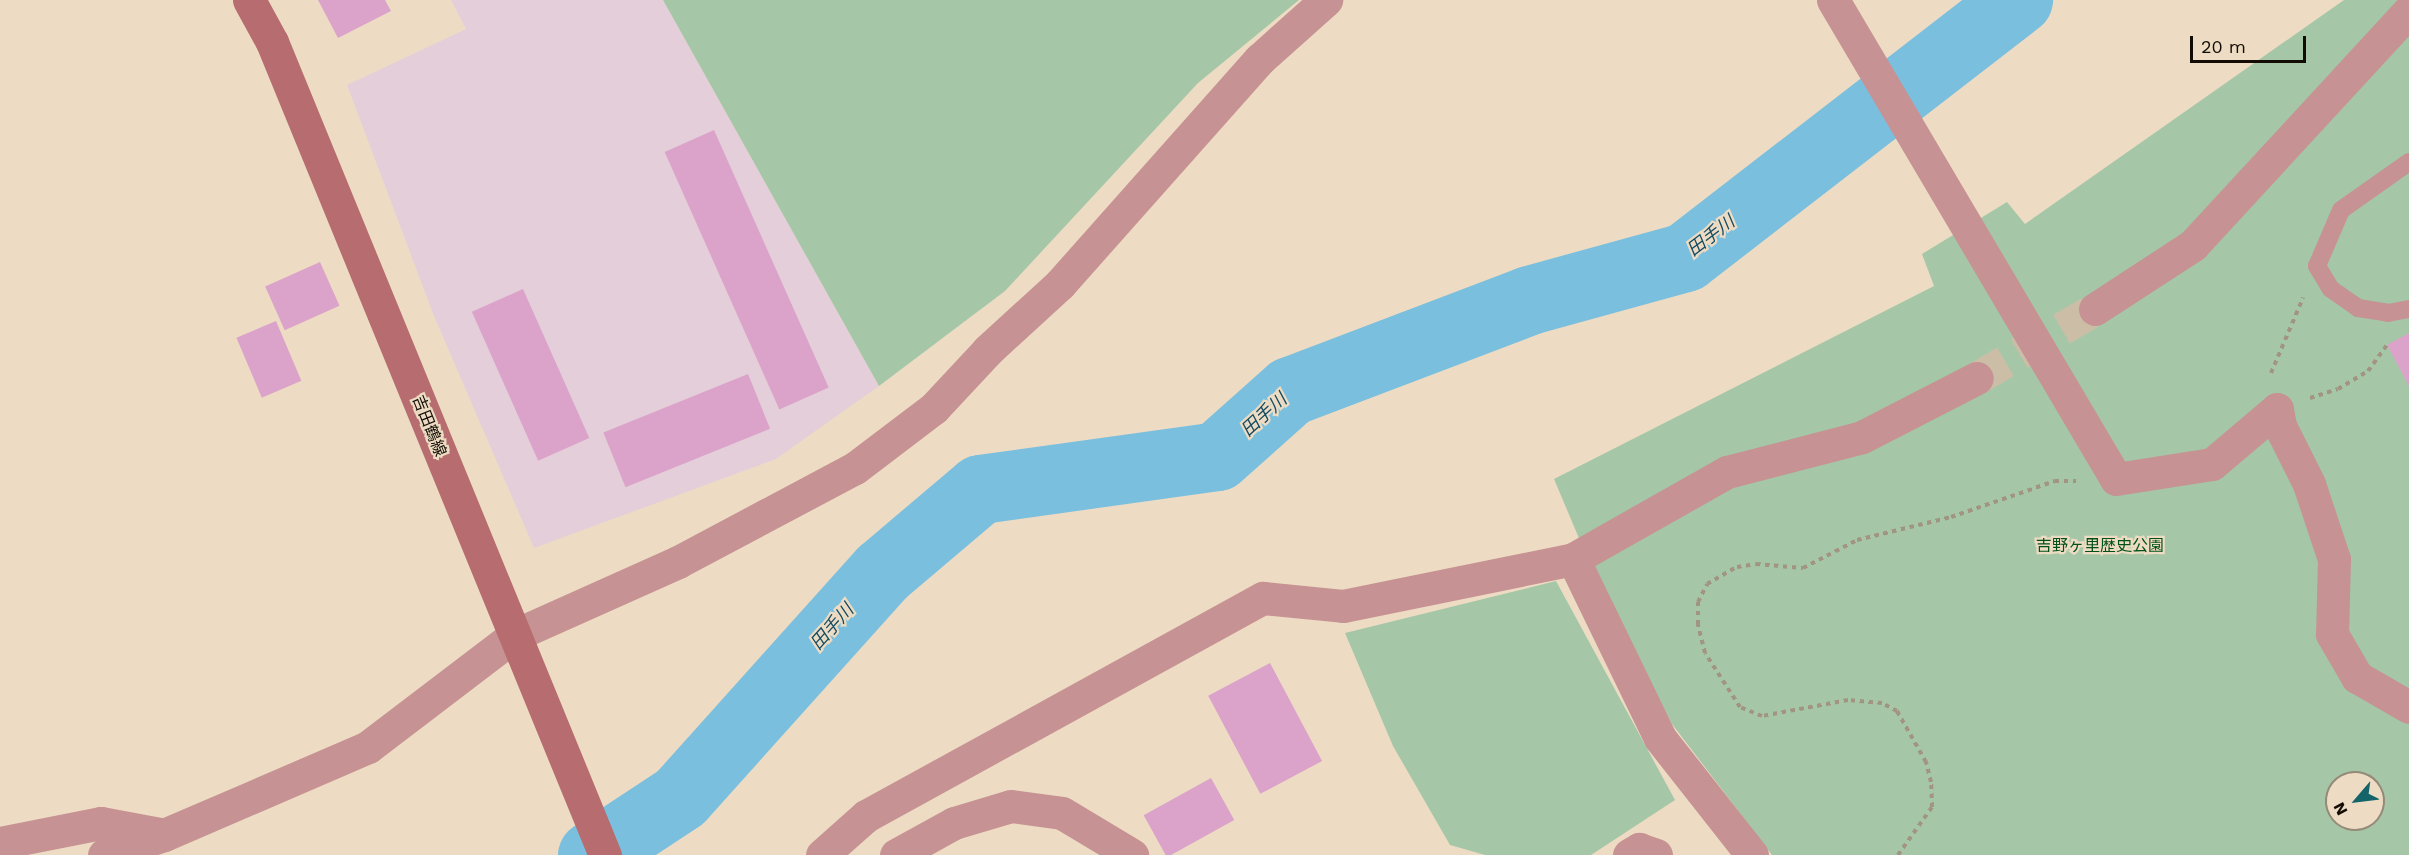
<!DOCTYPE html>
<html>
<head>
<meta charset="utf-8">
<style>
	body { margin:0 }
	#map { position:relative; width:2409px; height:855px; overflow:hidden; background:#eddcc3; font-family:"Work Sans","Noto Sans JP",sans-serif }
	div>[style] { position:absolute }
	[style*='--x'] { left:calc(var(--x)*1px); top:calc(var(--y)*1px); width:calc(var(--w)*1px); rotate:calc(var(--a)*1deg) }
	.commercial>* { inset:0; background:#e4ceda }
	.green>* { inset:0; background:#a5c7a7 }
	.river>* { height:69px; margin:-34.5px; padding:0 34.5px; transform-origin:34.5px; border-radius:34.5px; background:#7bbfde }
	.building>* { inset:0; background:#dba3c9; transform-origin:0 0 }
	.street-tunnel>* { height:33px; margin-top:-16.5px; transform-origin:0; background:repeating-linear-gradient(90deg,#ccbda6 0 33px,transparent 0 49px) }
	.path>* { height:4px; margin-top:-2px; transform-origin:0; background:repeating-linear-gradient(90deg,#a19481 0 4.5px,transparent 0 9px) }
	.lane>* { height:18px; margin:-9px; padding:0 9px; transform-origin:9px; border-radius:9px; background:#c79293 }
	.street>* { height:33px; margin:-16.5px; padding:0 16.5px; transform-origin:16.5px; border-radius:16.5px; background:#c79293 }
	.secondary>* { height:33px; margin:-16.5px; padding:0 16.5px; transform-origin:16.5px; border-radius:16.5px; background:#b76c6f }
	span { translate:-50% -50%; white-space:nowrap; text-align:center; line-height:1.15; -webkit-text-stroke:4.5px #eddcc3; paint-order:stroke }
	.street-label { font-size:16px; color:#120c05 }
	.park-label { font-size:16px; color:#015018 }
	.water-label { font-size:18px; color:#134b61; font-style:italic }
	.north { position:absolute; left:2325px; top:771px; width:60px; height:60px; box-sizing:border-box; background:#eddcc3; border:2px solid #958977; border-radius:50%; rotate:242deg; font-size:16px; font-weight:700; line-height:24px; text-align:center; color:#120c05 }
	.north::after { content:''; display:block; margin:auto; width:21px; height:27px; background:#146469; clip-path:polygon(50% 0,100% 100%,50% 72%,0 100%) }
	.scale { position:absolute; left:2190px; top:36px; width:116px; height:27px; box-sizing:border-box; border:3px solid #120c05; border-top:0; padding-left:8px; font-size:18px; line-height:21px; white-space:nowrap; color:#120c05; -webkit-text-stroke:4px #eddcc3; paint-order:stroke }
</style>
</head>
<body>
<div id="map">
	<div class="commercial">
		<div style="clip-path:polygon(451px 0,663px 0,879px 386px,776px 459px,534px 548px,434px 316px,347px 85px,466px 29px)"></div>
	</div>
	<div class="green">
		<div style="clip-path:polygon(663px 0,1299px 0,1198px 83px,1005px 291px,879px 386px)"></div>
		<div style="clip-path:polygon(evenodd,2344px 0,2409px 0,2409px 855px,1772px 855px,1672px 724px,1600px 588px,1554px 479px,1934px 286px,1922px 254px,2007px 202px,2025px 224px,2344px 0,2337px 783px,2373px 783px,2373px 819px,2337px 819px,2337px 783px)"></div>
		<div style="clip-path:polygon(1556px 581px,1675px 800px,1591px 855px,1485px 855px,1450px 845px,1393px 746px,1345px 633px)"></div>
	</div>
	<div class="river">
		<div style="--x:592;--y:855;--w:105;--a:-33.4"></div>
		<div style="--x:680;--y:797;--w:302;--a:-48.1"></div>
		<div style="--x:882;--y:572;--w:128;--a:-40.3"></div>
		<div style="--x:980;--y:489;--w:239;--a:-7.9"></div>
		<div style="--x:1217;--y:456;--w:98;--a:-41.7"></div>
		<div style="--x:1290;--y:391;--w:256;--a:-20.8"></div>
		<div style="--x:1529;--y:300;--w:162;--a:-15.4"></div>
		<div style="--x:1685;--y:257;--w:421;--a:-37.7"></div>
	</div>
	<div class="building">
		<div style="clip-path:polygon(318px 0,385px 0,391px 11px,338px 38px)"></div>
		<div style="left:714px;top:130px;width:282px;height:54px;rotate:66deg"></div>
		<div style="left:320px;top:262px;width:48px;height:60px;rotate:66deg"></div>
		<div style="left:523px;top:289px;width:163px;height:56px;rotate:66deg"></div>
		<div style="left:276px;top:321px;width:65px;height:43px;rotate:67deg"></div>
		<div style="clip-path:polygon(2409px 333px,2409px 386px,2387px 345px)"></div>
		<div style="left:748px;top:374px;width:59px;height:156px;rotate:68deg"></div>
		<div style="left:1270px;top:663px;width:111px;height:70px;rotate:62deg"></div>
		<div style="left:1211px;top:778px;width:48px;height:77px;rotate:61deg"></div>
	</div>
	<div class="street-tunnel">
		<div style="--x:1977;--y:378;--w:137;--a:-30.3"></div>
	</div>
	<div class="path">
		<div style="--x:2271;--y:373;--w:82;--a:-66.9"></div>
		<div style="--x:2310;--y:398;--w:29;--a:-18"></div>
		<div style="--x:2338;--y:389;--w:35;--a:-31"></div>
		<div style="--x:2368;--y:371;--w:36;--a:-54"></div>
		<div style="--x:1898;--y:855;--w:59;--a:-54.7"></div>
		<div style="--x:1932;--y:807;--w:25;--a:-92"></div>
		<div style="--x:1931;--y:782;--w:21;--a:-104"></div>
		<div style="--x:1926;--y:762;--w:59;--a:-119.6"></div>
		<div style="--x:1897;--y:711;--w:17;--a:-152"></div>
		<div style="--x:1882;--y:703;--w:34;--a:-175"></div>
		<div style="--x:1848;--y:700;--w:87;--a:169.5"></div>
		<div style="--x:1762;--y:716;--w:24;--a:-158"></div>
		<div style="--x:1740;--y:707;--w:64;--a:-122.9"></div>
		<div style="--x:1705;--y:653;--w:30;--a:-104"></div>
		<div style="--x:1698;--y:624;--w:22;--a:-90"></div>
		<div style="--x:1698;--y:602;--w:20;--a:-63"></div>
		<div style="--x:1707;--y:584;--w:34;--a:-30"></div>
		<div style="--x:1737;--y:567;--w:19;--a:-9"></div>
		<div style="--x:1756;--y:564;--w:47;--a:4.9"></div>
		<div style="--x:1803;--y:568;--w:61;--a:-27.4"></div>
		<div style="--x:1857;--y:540;--w:97;--a:-13.7"></div>
		<div style="--x:1951;--y:517;--w:110;--a:-19.1"></div>
		<div style="--x:2055;--y:481;--w:21;--a:0"></div>
	</div>
	<div class="lane">
		<div style="--x:2409;--y:162;--w:83;--a:144.8"></div>
		<div style="--x:2341;--y:210;--w:61;--a:113.2"></div>
		<div style="--x:2317;--y:266;--w:27;--a:59"></div>
		<div style="--x:2331;--y:289;--w:33;--a:35"></div>
		<div style="--x:2358;--y:308;--w:30;--a:9"></div>
		<div style="--x:2388;--y:313;--w:21;--a:-11"></div>
	</div>
	<div class="street">
		<div style="--x:1833;--y:0;--w:556;--a:59.42"></div>
		<div style="--x:2116;--y:479;--w:97;--a:-8.9"></div>
		<div style="--x:2212;--y:464;--w:85;--a:-40.2"></div>
		<div style="--x:2095;--y:309;--w:117;--a:-33.1"></div>
		<div style="--x:2193;--y:245;--w:318;--a:-47.3"></div>
		<div style="--x:2277;--y:409;--w:17;--a:80"></div>
		<div style="--x:2280;--y:426;--w:65;--a:63.4"></div>
		<div style="--x:2309;--y:484;--w:79;--a:71.6"></div>
		<div style="--x:2334;--y:559;--w:75;--a:91.5"></div>
		<div style="--x:2332;--y:634;--w:50;--a:59.8"></div>
		<div style="--x:2357;--y:677;--w:60;--a:30"></div>
		<div style="--x:0;--y:843;--w:103;--a:-11.2"></div>
		<div style="--x:101;--y:823;--w:60;--a:10.6"></div>
		<div style="--x:104;--y:855;--w:63;--a:-18.4"></div>
		<div style="--x:164;--y:835;--w:222;--a:-23.3"></div>
		<div style="--x:368;--y:747;--w:185;--a:-37.3"></div>
		<div style="--x:515;--y:635;--w:179;--a:-24.1"></div>
		<div style="--x:678;--y:562;--w:200;--a:-28"></div>
		<div style="--x:855;--y:468;--w:99;--a:-37.2"></div>
		<div style="--x:934;--y:408;--w:79;--a:-47"></div>
		<div style="--x:988;--y:350;--w:98;--a:-42.5"></div>
		<div style="--x:1060;--y:284;--w:301;--a:-48.4"></div>
		<div style="--x:1260;--y:59;--w:89;--a:-41.8"></div>
		<div style="--x:822;--y:855;--w:59;--a:-41.6"></div>
		<div style="--x:866;--y:816;--w:453;--a:-28.8"></div>
		<div style="--x:1263;--y:598;--w:80;--a:5.7"></div>
		<div style="--x:1343;--y:606;--w:235;--a:-11.5"></div>
		<div style="--x:896;--y:855;--w:66;--a:-28.9"></div>
		<div style="--x:954;--y:823;--w:59;--a:-16.6"></div>
		<div style="--x:1011;--y:806;--w:51;--a:7.8"></div>
		<div style="--x:1062;--y:813;--w:82;--a:31"></div>
		<div style="--x:1629;--y:855;--w:12;--a:-31"></div>
		<div style="--x:1639;--y:849;--w:18;--a:19"></div>
		<div style="--x:1752;--y:855;--w:149;--a:-128.2"></div>
		<div style="--x:1660;--y:738;--w:199;--a:-115.9"></div>
		<div style="--x:1573;--y:559;--w:177;--a:-29.5"></div>
		<div style="--x:1727;--y:472;--w:139;--a:-14.5"></div>
		<div style="--x:1862;--y:437;--w:129;--a:-27.2"></div>
	</div>
	<div class="secondary">
		<div style="--x:249;--y:0;--w:48;--a:61.3"></div>
		<div style="--x:272;--y:42;--w:879;--a:67.73"></div>
	</div>
	<div class="street-label">
		<span style="left:429px;top:426px;rotate:68deg">吉田鶴線</span>
	</div>
	<div class="park-label">
		<span style="left:2100px;top:546px">吉野ヶ里歴史公園</span>
	</div>
	<div class="water-label">
		<span style="left:1711px;top:236px;rotate:-37deg">田手川</span>
		<span style="left:1264px;top:415px;rotate:-42deg">田手川</span>
		<span style="left:832px;top:627px;rotate:-48deg">田手川</span>
	</div>
	<div class="north">N</div>
	<div class="scale">20 m</div>
</div>
</body>
</html>
